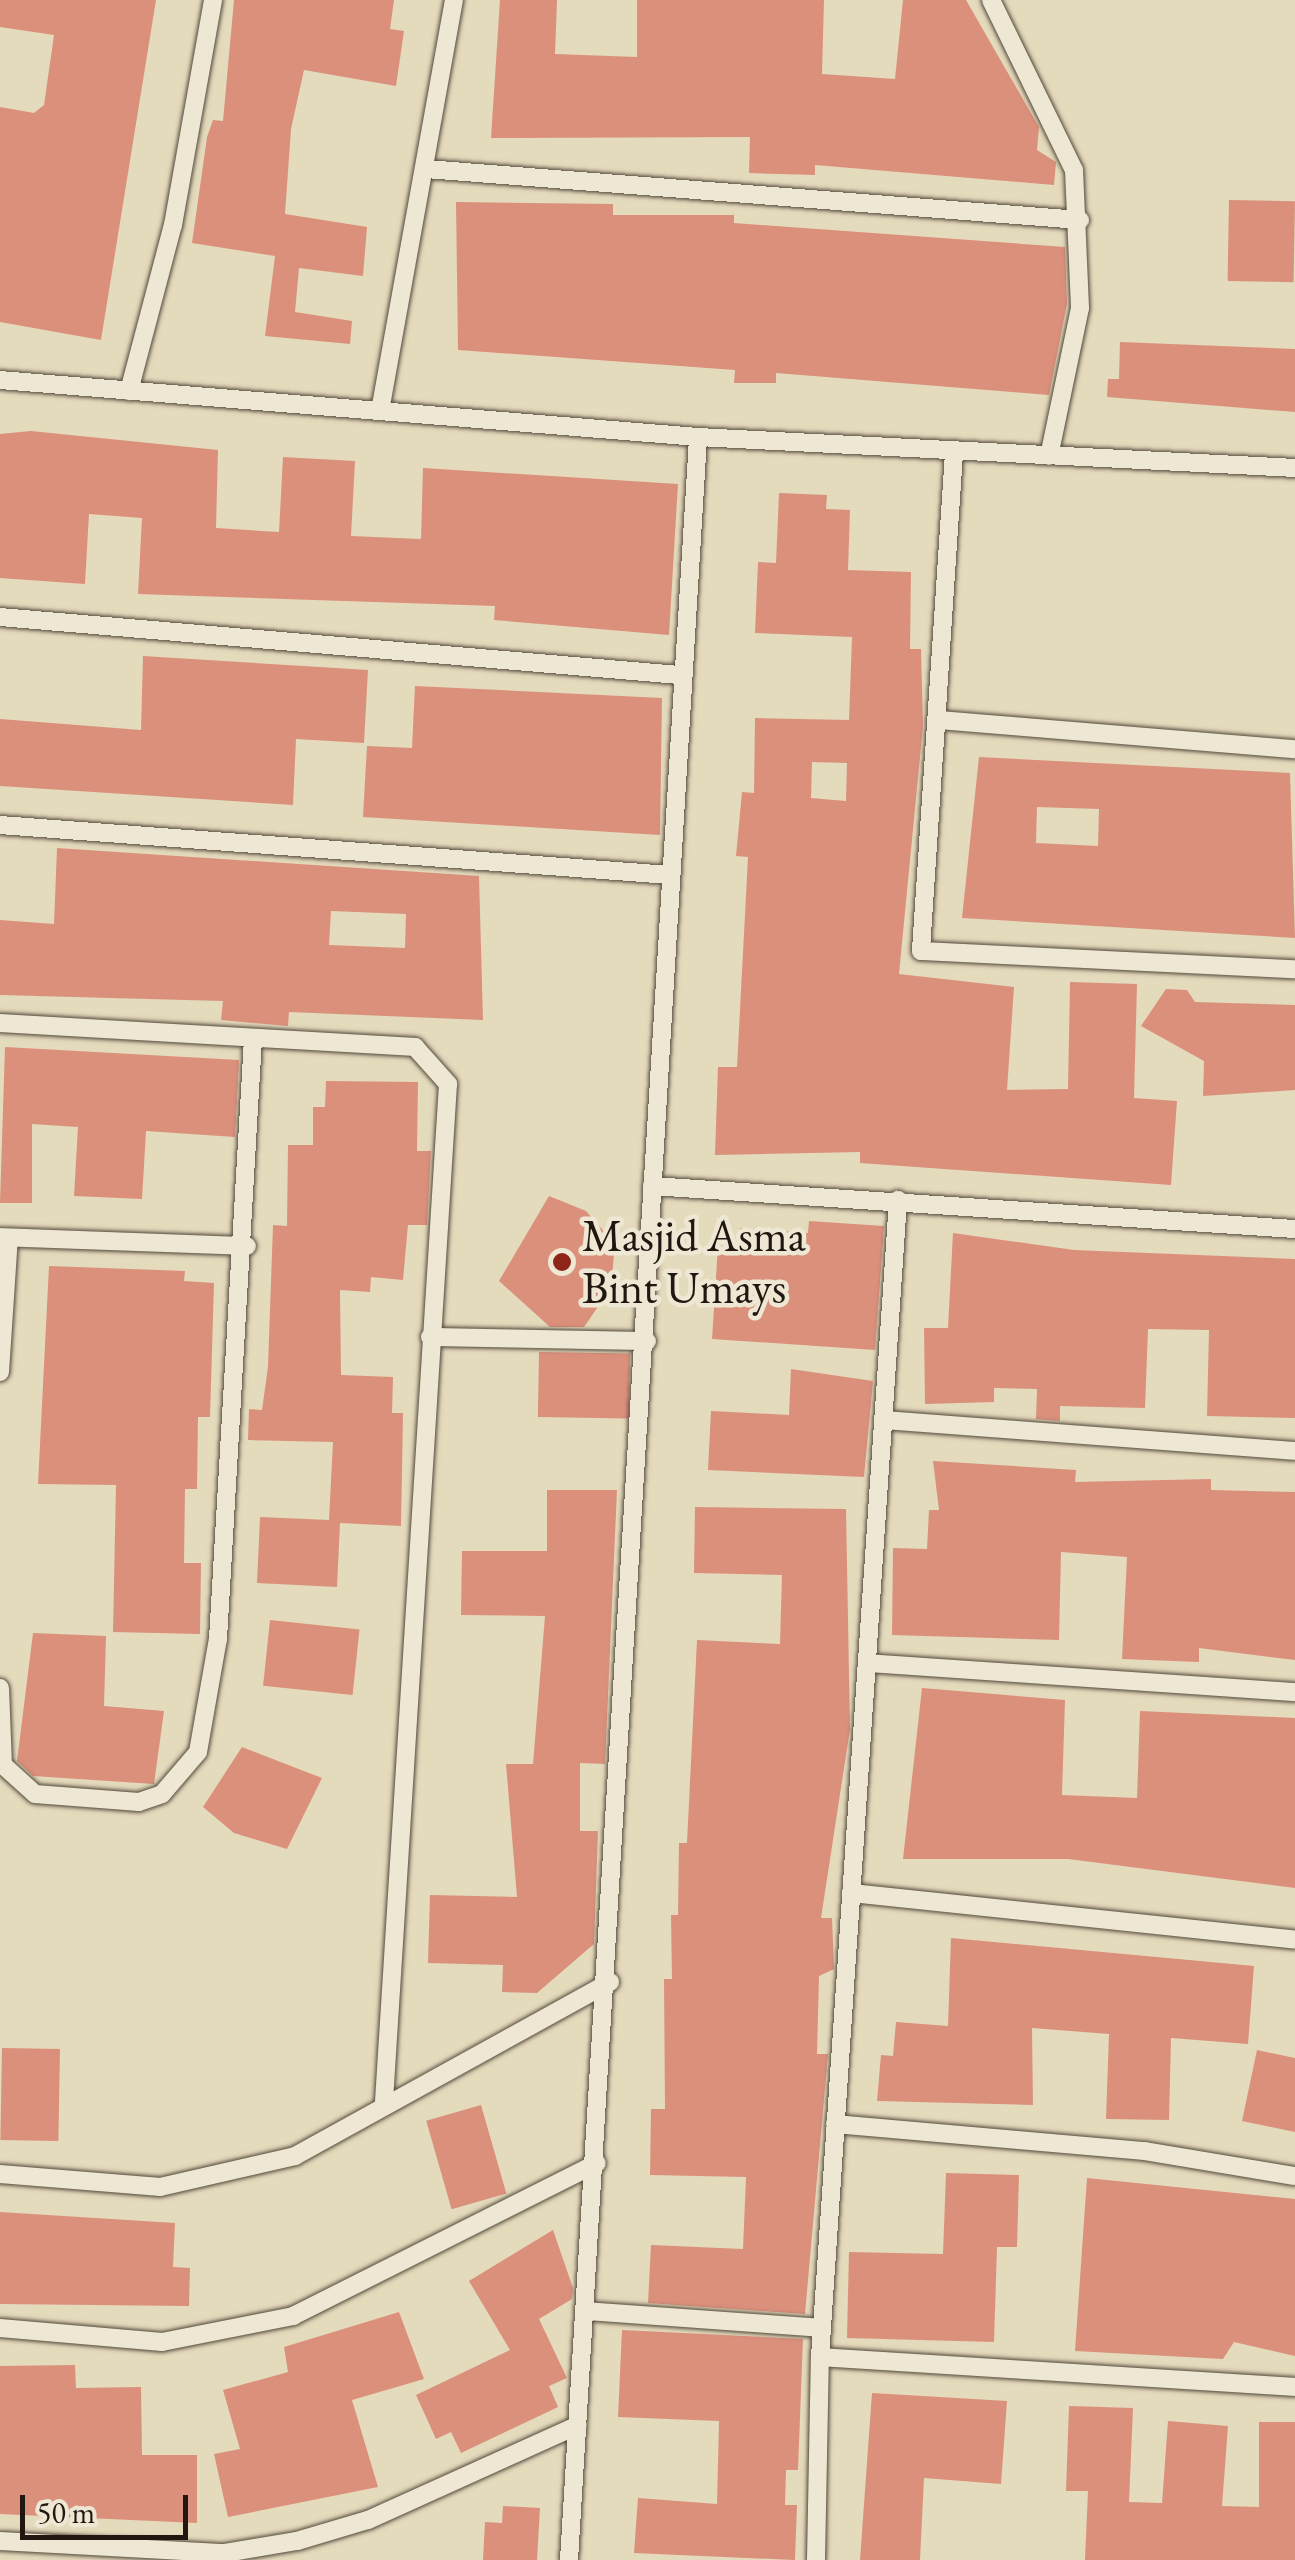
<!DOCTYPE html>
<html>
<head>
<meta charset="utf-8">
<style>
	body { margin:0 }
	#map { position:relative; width:1295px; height:2560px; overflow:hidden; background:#e4dabc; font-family:"EB Garamond",serif }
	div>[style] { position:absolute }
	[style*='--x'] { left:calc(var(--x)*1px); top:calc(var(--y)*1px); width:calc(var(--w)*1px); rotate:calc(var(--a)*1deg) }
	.building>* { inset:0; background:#db907c; transform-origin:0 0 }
	.roads { filter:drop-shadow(0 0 2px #52483b) drop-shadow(0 0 2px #52483b) }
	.minor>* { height:18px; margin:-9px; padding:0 9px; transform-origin:9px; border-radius:9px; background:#ede7d3 }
	.dots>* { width:28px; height:28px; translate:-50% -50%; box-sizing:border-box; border:5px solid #ede7d3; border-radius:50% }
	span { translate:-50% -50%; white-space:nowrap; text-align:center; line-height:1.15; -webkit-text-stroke:9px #ede7d3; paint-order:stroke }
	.poi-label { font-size:45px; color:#211710 }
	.left { translate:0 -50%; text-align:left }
	.scale { position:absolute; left:20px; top:2495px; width:168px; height:45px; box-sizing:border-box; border:5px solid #211710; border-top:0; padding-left:12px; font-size:30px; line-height:35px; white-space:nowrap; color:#211710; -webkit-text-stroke:8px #ede7d3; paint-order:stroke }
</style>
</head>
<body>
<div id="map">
	<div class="building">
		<div style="clip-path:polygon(0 0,156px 0,101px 340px,0 322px,0 107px,34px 113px,44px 105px,54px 35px,0 27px)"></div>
		<div style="clip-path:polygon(234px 0,394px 0,390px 29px,404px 31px,396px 86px,304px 70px,291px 129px,285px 214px,367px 227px,363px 276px,299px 268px,295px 312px,352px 321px,350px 344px,265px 336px,275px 256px,192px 243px,207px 137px,213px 120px,223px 121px)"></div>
		<div style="clip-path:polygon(500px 0,557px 0,555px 54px,637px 57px,637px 0,824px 0,822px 74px,895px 79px,903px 0,966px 0,1039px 127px,1037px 150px,1056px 162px,1054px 185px,815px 165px,815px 175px,749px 173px,750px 137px,491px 138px)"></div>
		<div style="left:1229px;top:200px;width:66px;height:81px;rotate:1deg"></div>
		<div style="clip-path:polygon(456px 202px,613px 204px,613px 215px,734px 215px,734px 223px,1065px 247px,1067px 304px,1049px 395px,776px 373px,776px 383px,734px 383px,735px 370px,458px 350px)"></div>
		<div style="clip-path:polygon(1120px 342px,1295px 349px,1295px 412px,1107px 397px,1108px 379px,1119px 379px)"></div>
		<div style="clip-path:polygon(31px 431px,218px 450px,216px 528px,279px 532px,283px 457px,355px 461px,351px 536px,421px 539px,423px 468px,678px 484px,669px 635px,494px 620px,495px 606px,138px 594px,142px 518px,89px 514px,85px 584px,0 578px,0 434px)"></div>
		<div style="clip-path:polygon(evenodd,779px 493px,827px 495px,826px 509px,850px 510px,848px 570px,911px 572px,910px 649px,921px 649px,923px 726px,899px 974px,1014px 987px,1007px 1090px,1068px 1089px,1070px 982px,1137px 984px,1134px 1098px,1177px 1101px,1171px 1185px,860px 1163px,860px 1152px,715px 1155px,718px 1067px,737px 1067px,748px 857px,736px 856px,742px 792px,754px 793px,755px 718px,849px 720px,852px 637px,755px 633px,758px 562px,776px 563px,779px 493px,812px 762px,847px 763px,846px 801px,811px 798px,812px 762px)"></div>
		<div style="clip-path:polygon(143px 656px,368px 670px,364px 743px,296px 739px,293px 805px,0 786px,0 719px,141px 730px)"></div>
		<div style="clip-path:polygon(415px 686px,662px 698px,660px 835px,363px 817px,367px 746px,412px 748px)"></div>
		<div style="clip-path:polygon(evenodd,979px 757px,1290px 773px,1295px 938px,962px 918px,979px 757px,1037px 807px,1099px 809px,1098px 846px,1036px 843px,1037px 807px)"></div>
		<div style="clip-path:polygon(evenodd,57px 848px,479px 876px,483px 1020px,289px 1012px,288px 1026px,221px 1020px,223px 1001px,0 995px,0 920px,54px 924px,57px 848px,331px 911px,406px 914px,405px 948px,329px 945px,331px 911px)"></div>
		<div style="clip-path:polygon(1166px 989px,1187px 990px,1195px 1002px,1295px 1005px,1295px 1090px,1203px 1096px,1204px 1061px,1141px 1026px)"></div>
		<div style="clip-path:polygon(5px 1047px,239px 1060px,235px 1137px,146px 1131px,142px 1199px,74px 1196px,78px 1127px,32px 1124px,32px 1203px,0 1203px)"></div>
		<div style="clip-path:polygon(326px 1081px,418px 1082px,417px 1151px,431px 1151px,427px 1225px,408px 1225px,403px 1280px,371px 1277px,370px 1292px,340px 1290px,341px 1375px,393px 1377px,392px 1413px,403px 1413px,401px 1526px,340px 1523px,337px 1587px,257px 1583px,260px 1517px,329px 1520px,333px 1442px,248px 1440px,249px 1409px,262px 1410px,268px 1367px,273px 1225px,287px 1226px,288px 1145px,313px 1145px,313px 1107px,325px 1107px)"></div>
		<div style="clip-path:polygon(549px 1196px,586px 1211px,615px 1244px,611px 1288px,584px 1327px,550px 1327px,499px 1281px)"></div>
		<div style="clip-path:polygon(809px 1221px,884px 1226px,875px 1350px,712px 1339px,718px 1246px,738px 1248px,740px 1228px,808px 1233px)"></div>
		<div style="clip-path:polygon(953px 1233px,1074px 1250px,1295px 1259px,1295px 1418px,1207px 1416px,1209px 1330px,1148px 1329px,1145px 1408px,1060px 1406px,1060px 1421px,1036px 1419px,1037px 1389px,994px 1388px,994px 1402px,925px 1404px,924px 1328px,948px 1328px)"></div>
		<div style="clip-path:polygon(49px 1266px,185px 1271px,184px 1281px,214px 1283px,210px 1417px,198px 1417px,197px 1489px,185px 1489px,184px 1563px,201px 1563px,200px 1634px,113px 1632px,116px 1485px,38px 1484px)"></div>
		<div style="left:539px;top:1352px;width:91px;height:65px;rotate:1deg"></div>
		<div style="clip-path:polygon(791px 1369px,873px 1381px,864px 1477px,708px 1470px,711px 1411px,789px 1415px)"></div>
		<div style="clip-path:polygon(933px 1461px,1076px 1470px,1075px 1482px,1211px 1479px,1211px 1490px,1295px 1492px,1295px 1660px,1199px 1648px,1199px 1662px,1122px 1659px,1127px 1557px,1061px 1552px,1059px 1640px,892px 1635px,893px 1548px,927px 1549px,929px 1510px,939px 1510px)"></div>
		<div style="clip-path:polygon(547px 1490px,617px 1490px,605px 1764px,580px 1763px,580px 1831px,598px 1831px,594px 1944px,537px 1993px,502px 1992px,503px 1965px,428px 1963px,430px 1895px,517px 1897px,506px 1764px,533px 1764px,545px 1616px,461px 1615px,462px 1551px,547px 1551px)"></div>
		<div style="clip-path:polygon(695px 1507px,846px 1509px,850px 1729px,821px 1918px,832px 1918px,834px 1969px,819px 1976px,817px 2054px,828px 2054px,805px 2314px,648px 2303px,651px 2245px,743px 2249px,746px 2177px,650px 2175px,651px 2109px,665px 2109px,664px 1979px,672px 1979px,671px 1915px,678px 1915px,679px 1843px,687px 1843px,697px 1640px,780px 1644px,782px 1575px,694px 1573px)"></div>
		<div style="left:270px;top:1620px;width:90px;height:66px;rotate:6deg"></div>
		<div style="clip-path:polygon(33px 1633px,106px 1636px,104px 1706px,164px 1711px,154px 1784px,33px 1776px,17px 1761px)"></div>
		<div style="clip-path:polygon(922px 1688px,1065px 1700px,1062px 1795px,1137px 1798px,1140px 1711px,1295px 1718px,1295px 1888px,1068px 1859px,903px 1859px)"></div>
		<div style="clip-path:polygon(242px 1747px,322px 1778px,287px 1849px,234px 1833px,203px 1807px)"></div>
		<div style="clip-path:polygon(951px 1938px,1254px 1966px,1248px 2044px,1171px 2038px,1169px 2120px,1106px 2119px,1109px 2034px,1032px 2028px,1033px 2105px,877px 2101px,881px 2055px,893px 2056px,896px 2022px,948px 2026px)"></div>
		<div style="left:2px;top:2048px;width:58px;height:92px;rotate:1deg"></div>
		<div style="clip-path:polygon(1257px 2050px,1295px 2058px,1295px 2132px,1242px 2121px)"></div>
		<div style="left:481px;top:2105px;width:92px;height:57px;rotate:74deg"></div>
		<div style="clip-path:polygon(946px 2173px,1019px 2175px,1017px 2247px,997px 2247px,994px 2342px,847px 2338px,849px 2252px,943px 2254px)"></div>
		<div style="clip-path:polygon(1087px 2178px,1295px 2199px,1295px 2356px,1234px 2342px,1223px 2359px,1075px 2351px)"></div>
		<div style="clip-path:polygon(0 2212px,175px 2223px,173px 2267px,190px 2268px,189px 2306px,0 2304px)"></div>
		<div style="clip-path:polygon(553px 2230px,573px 2288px,572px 2299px,539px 2319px,567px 2378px,549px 2386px,558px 2407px,461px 2453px,451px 2432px,436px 2439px,416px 2395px,510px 2350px,469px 2281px)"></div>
		<div style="clip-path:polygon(399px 2312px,424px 2379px,352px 2400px,378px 2487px,228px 2517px,214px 2454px,240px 2449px,223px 2390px,288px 2372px,284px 2347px)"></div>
		<div style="clip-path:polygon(622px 2330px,803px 2339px,798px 2470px,786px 2470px,785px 2505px,797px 2505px,795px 2560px,634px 2553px,638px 2498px,717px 2504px,719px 2421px,618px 2417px)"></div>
		<div style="clip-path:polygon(75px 2365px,76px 2388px,141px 2387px,142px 2455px,197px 2455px,197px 2523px,0 2514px,0 2366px)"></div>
		<div style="clip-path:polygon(872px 2393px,1007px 2401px,1001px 2484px,924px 2478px,920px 2560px,860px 2560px)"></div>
		<div style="clip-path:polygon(1069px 2406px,1133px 2408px,1129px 2502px,1162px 2503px,1168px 2421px,1228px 2426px,1222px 2506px,1259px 2507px,1259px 2422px,1295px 2422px,1295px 2560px,1085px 2560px,1088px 2491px,1066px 2491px)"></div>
		<div style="clip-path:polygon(503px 2506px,540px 2508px,537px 2560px,483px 2560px,485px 2522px,502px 2523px)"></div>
	</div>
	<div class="roads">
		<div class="minor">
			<div style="--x:991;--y:0;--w:189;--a:64"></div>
			<div style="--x:1074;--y:170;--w:138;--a:87.5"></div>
			<div style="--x:1080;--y:308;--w:151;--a:101.8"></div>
			<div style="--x:426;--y:169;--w:656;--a:4.46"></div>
			<div style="--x:0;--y:380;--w:700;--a:4.67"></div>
			<div style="--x:698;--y:437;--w:598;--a:2.97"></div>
			<div style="--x:129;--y:391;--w:172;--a:-75.2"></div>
			<div style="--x:173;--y:225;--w:229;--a:-79.9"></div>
			<div style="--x:380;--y:411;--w:418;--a:-79.8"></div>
			<div style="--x:954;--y:453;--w:499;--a:93.8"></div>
			<div style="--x:921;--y:951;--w:374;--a:2.8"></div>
			<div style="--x:0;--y:617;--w:682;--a:4.88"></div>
			<div style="--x:939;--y:720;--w:357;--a:4.7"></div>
			<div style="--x:0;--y:825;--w:672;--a:4.27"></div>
			<div style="--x:0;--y:1023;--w:416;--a:3.3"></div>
			<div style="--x:415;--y:1047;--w:50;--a:48.3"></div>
			<div style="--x:448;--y:1084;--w:1019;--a:93.6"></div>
			<div style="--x:652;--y:1186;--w:644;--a:3.83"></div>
			<div style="--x:0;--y:1237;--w:247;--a:2.1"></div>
			<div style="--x:430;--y:1337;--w:217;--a:1.1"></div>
			<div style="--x:0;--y:1372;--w:134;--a:-86.2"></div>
			<div style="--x:883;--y:1420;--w:413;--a:4.3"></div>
			<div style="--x:867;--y:1663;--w:429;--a:3.9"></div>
			<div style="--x:0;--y:1688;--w:77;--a:87.8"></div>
			<div style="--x:3;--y:1765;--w:43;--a:42.2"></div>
			<div style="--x:35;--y:1794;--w:104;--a:4.4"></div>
			<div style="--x:139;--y:1802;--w:24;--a:-19"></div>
			<div style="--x:162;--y:1794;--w:55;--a:-49.4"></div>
			<div style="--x:198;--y:1752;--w:115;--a:-80"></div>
			<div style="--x:218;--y:1639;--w:600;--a:-86.66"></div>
			<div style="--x:851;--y:1893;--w:446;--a:6"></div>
			<div style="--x:835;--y:2124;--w:311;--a:5"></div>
			<div style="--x:1145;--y:2151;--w:152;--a:9.5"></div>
			<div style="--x:0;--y:2174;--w:161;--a:4.6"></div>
			<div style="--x:160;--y:2187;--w:139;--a:-12.9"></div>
			<div style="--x:295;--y:2156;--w:360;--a:-28.9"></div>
			<div style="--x:586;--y:2311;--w:236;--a:4.1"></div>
			<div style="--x:0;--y:2328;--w:163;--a:4.9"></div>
			<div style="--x:162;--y:2342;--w:134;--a:-11.2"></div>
			<div style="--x:293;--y:2316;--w:340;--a:-26.7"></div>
			<div style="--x:820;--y:2357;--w:476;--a:3.6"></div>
			<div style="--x:0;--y:2541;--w:225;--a:3.1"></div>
			<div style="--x:225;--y:2553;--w:73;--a:-9.5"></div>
			<div style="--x:297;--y:2541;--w:74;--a:-16.5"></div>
			<div style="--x:368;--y:2520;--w:230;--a:-24.3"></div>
			<div style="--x:569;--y:2560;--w:2127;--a:-86.52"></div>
			<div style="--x:816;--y:2560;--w:203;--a:-88.9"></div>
			<div style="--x:820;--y:2357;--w:1160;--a:-86.14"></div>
		</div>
	</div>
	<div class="dots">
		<div style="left:562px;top:1262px;background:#8f2418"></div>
	</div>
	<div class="poi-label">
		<span class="left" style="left:582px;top:1262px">Masjid Asma<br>Bint Umays</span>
	</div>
	<div class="scale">50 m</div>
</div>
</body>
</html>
